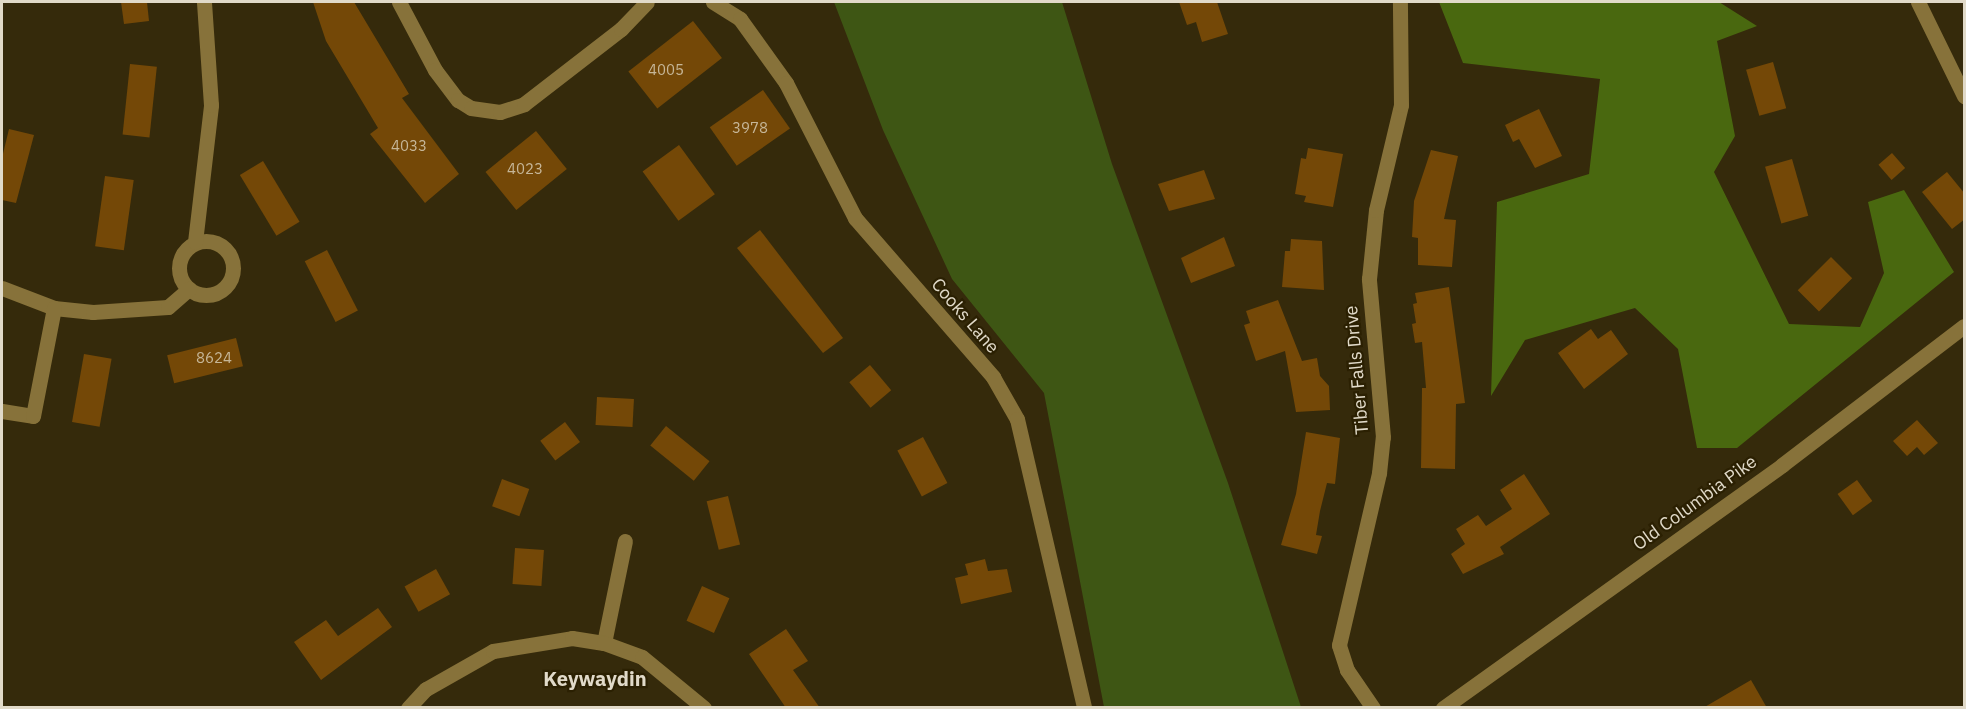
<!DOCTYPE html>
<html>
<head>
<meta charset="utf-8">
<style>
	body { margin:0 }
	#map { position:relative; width:1966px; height:709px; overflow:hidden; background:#352a0b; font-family:"IBM Plex Sans",sans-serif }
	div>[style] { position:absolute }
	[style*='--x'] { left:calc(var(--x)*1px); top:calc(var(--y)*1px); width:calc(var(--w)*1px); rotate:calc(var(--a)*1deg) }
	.green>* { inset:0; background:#3e5614 }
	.forest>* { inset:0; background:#49680f }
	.building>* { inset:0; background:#744807; transform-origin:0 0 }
	.minor>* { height:15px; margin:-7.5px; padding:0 7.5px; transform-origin:7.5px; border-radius:7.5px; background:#87723a }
	.minor>.ring { margin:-7.5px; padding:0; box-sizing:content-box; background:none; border:15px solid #87723a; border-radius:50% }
	span { translate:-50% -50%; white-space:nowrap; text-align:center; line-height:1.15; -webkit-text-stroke:4.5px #2b2002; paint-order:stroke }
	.number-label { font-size:15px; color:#c6b698 }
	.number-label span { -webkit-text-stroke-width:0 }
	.street-label { font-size:18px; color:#e1dac9 }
	.neighbourhood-label { font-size:20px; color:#e1dac9; font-weight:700 }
	.frame { position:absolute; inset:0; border:3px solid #e1dac9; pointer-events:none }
</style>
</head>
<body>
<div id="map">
	<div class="green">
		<div style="clip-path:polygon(834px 2px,1062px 2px,1112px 164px,1228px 483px,1301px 707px,1104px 707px,1044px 393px,952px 279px,883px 130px)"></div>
	</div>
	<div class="forest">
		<div style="clip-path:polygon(1439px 2px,1719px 2px,1757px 26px,1717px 41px,1735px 136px,1714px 172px,1789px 324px,1860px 327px,1884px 273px,1868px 202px,1904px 190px,1954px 272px,1737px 448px,1697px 448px,1678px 349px,1635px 308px,1525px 340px,1491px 396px,1497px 202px,1589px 174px,1600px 79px,1463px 63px)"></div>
	</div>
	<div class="building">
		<div style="clip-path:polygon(121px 2px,147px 2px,149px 21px,124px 24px)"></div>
		<div style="clip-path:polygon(313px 2px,354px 2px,409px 94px,402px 98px,459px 174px,425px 203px,370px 134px,378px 128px,326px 41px)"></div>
		<div style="clip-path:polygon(1179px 2px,1217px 2px,1228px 34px,1202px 42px,1196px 22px,1187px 25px)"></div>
		<div style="left:693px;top:21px;width:47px;height:82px;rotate:52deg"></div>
		<div style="left:1773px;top:62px;width:48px;height:28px;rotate:74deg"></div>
		<div style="left:130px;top:64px;width:27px;height:71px;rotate:6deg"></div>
		<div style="left:763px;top:90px;width:47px;height:65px;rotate:55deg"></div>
		<div style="clip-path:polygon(1539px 109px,1562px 156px,1535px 168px,1519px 139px,1513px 142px,1505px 125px)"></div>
		<div style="clip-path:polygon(9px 129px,34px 135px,16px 203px,2px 200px,2px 158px)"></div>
		<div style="left:536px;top:131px;width:49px;height:65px;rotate:51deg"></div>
		<div style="left:679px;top:145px;width:61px;height:45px;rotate:54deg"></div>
		<div style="clip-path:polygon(1308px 148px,1343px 154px,1333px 207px,1304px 202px,1306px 196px,1295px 194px,1301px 158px,1306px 159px)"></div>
		<div style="clip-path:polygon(1431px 150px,1458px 156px,1444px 219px,1456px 220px,1452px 267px,1418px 265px,1418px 238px,1412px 237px,1414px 201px)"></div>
		<div style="left:1892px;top:153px;width:20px;height:18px;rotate:49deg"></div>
		<div style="left:1792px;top:159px;width:59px;height:28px;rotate:74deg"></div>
		<div style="left:263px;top:161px;width:71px;height:27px;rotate:59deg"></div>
		<div style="clip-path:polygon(1204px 170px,1215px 199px,1169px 211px,1158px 184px)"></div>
		<div style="clip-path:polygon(1947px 172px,1965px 194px,1965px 219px,1952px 229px,1922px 192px)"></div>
		<div style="left:105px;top:176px;width:29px;height:71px;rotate:8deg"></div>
		<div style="clip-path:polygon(760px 230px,843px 338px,823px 353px,737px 248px)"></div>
		<div style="clip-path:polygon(1224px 237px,1235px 266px,1191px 283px,1181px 258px)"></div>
		<div style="clip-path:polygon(1291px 239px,1322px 241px,1324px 290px,1282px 287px,1285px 251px,1290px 251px)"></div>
		<div style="left:327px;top:250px;width:68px;height:25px;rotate:63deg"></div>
		<div style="left:1831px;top:257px;width:30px;height:47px;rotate:45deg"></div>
		<div style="clip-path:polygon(1449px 287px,1465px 403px,1456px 404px,1455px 469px,1421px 468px,1422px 388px,1426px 388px,1422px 342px,1415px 343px,1412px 324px,1416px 323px,1413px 304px,1417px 303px,1415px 293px)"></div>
		<div style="clip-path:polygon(1278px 300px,1302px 361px,1317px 358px,1320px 376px,1329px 386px,1330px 410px,1296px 412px,1285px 351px,1256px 361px,1244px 325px,1250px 323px,1246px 311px)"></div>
		<div style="clip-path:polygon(1591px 329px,1598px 339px,1611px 330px,1628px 354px,1584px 389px,1558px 353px)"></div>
		<div style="left:236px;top:338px;width:29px;height:71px;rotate:76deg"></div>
		<div style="left:84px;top:354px;width:28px;height:69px;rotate:10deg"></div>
		<div style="left:870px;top:365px;width:33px;height:27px;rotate:50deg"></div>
		<div style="left:597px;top:397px;width:37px;height:28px;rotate:3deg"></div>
		<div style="clip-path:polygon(1917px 420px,1938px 443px,1924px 455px,1917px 447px,1907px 456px,1893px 441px)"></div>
		<div style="left:565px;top:422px;width:25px;height:31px;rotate:53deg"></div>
		<div style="left:666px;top:426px;width:56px;height:25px;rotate:39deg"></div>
		<div style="clip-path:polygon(1306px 432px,1340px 438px,1335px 484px,1327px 483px,1320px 511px,1316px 535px,1322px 536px,1317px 554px,1281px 545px,1296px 494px)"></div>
		<div style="left:923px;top:437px;width:52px;height:29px;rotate:62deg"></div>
		<div style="clip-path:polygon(1524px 474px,1550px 514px,1500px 547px,1504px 554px,1463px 574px,1451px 554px,1465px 544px,1456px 529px,1478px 515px,1486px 526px,1512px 509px,1500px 490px)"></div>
		<div style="left:502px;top:479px;width:29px;height:29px;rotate:20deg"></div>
		<div style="left:1857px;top:480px;width:26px;height:24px;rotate:54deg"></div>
		<div style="left:728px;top:496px;width:50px;height:22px;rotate:76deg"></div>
		<div style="left:515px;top:548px;width:29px;height:36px;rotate:4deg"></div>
		<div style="clip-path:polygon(985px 559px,988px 571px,1007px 569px,1012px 592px,961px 604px,955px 578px,968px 575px,965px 564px)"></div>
		<div style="left:436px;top:569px;width:29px;height:36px;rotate:61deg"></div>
		<div style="left:702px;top:586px;width:30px;height:38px;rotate:24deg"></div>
		<div style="clip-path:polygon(378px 608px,392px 627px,321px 680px,294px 642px,326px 620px,338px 636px)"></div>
		<div style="clip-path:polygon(786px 629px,808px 661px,793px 670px,820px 708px,786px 708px,749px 654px)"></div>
		<div style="clip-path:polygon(1751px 680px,1767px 708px,1703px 708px)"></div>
	</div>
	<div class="minor">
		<div style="--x:399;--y:2;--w:77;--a:62.1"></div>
		<div style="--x:435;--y:70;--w:38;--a:53"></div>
		<div style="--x:458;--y:100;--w:15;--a:32"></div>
		<div style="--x:471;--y:108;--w:29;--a:8"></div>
		<div style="--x:500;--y:112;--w:25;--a:-18"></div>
		<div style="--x:524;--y:104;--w:123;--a:-37.7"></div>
		<div style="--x:621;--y:29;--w:37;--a:-46"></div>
		<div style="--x:713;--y:2;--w:32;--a:32"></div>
		<div style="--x:740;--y:19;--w:79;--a:54.3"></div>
		<div style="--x:786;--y:83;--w:152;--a:62.9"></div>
		<div style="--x:855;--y:218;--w:211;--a:49"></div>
		<div style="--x:993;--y:377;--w:48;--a:60.3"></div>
		<div style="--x:1017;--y:419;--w:297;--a:76.9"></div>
		<div style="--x:1918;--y:2;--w:105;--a:63.9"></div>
		<div class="ring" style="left:179px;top:241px;width:39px;height:39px"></div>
		<div style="--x:195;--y:242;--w:138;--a:-83.3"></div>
		<div style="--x:211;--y:105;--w:103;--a:-93.9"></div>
		<div style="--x:2;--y:288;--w:56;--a:21"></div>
		<div style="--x:54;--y:308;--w:39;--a:6"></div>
		<div style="--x:93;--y:312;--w:75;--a:-3.8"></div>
		<div style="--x:168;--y:307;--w:28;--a:-41"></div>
		<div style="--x:2;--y:411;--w:31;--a:9"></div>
		<div style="--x:33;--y:416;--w:110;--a:-79"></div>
		<div style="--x:604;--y:643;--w:104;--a:-78.4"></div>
		<div style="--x:408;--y:708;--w:26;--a:-47"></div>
		<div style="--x:426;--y:689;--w:77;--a:-29.6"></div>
		<div style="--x:493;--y:651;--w:80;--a:-9.3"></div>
		<div style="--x:572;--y:638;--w:32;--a:9"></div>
		<div style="--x:604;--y:643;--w:40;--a:20.2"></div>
		<div style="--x:642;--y:657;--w:80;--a:39.4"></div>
		<div style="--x:1373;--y:708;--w:46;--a:-124.4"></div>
		<div style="--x:1347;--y:670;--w:26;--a:-108"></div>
		<div style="--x:1339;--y:645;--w:177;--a:-76.9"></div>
		<div style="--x:1379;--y:473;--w:36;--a:-84"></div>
		<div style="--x:1383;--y:437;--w:159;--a:-95.1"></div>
		<div style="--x:1369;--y:279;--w:69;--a:-84.2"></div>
		<div style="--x:1376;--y:210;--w:108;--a:-76.6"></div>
		<div style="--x:1401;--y:105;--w:103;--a:-90.6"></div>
		<div style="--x:1443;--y:708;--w:417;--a:-35.6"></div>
		<div style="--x:1782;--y:465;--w:229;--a:-37.4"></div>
	</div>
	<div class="number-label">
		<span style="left:666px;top:70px">4005</span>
		<span style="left:750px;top:128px">3978</span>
		<span style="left:409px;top:146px">4033</span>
		<span style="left:525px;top:169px">4023</span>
		<span style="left:214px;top:358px">8624</span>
	</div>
	<div class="street-label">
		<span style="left:965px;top:316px;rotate:49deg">Cooks Lane</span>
		<span style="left:1357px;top:370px;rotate:-95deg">Tiber Falls Drive</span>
		<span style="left:1695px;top:503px;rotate:-36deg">Old Columbia Pike</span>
	</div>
	<div class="neighbourhood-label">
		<span style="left:595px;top:678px">Keywaydin</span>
	</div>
	<div class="frame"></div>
</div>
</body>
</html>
